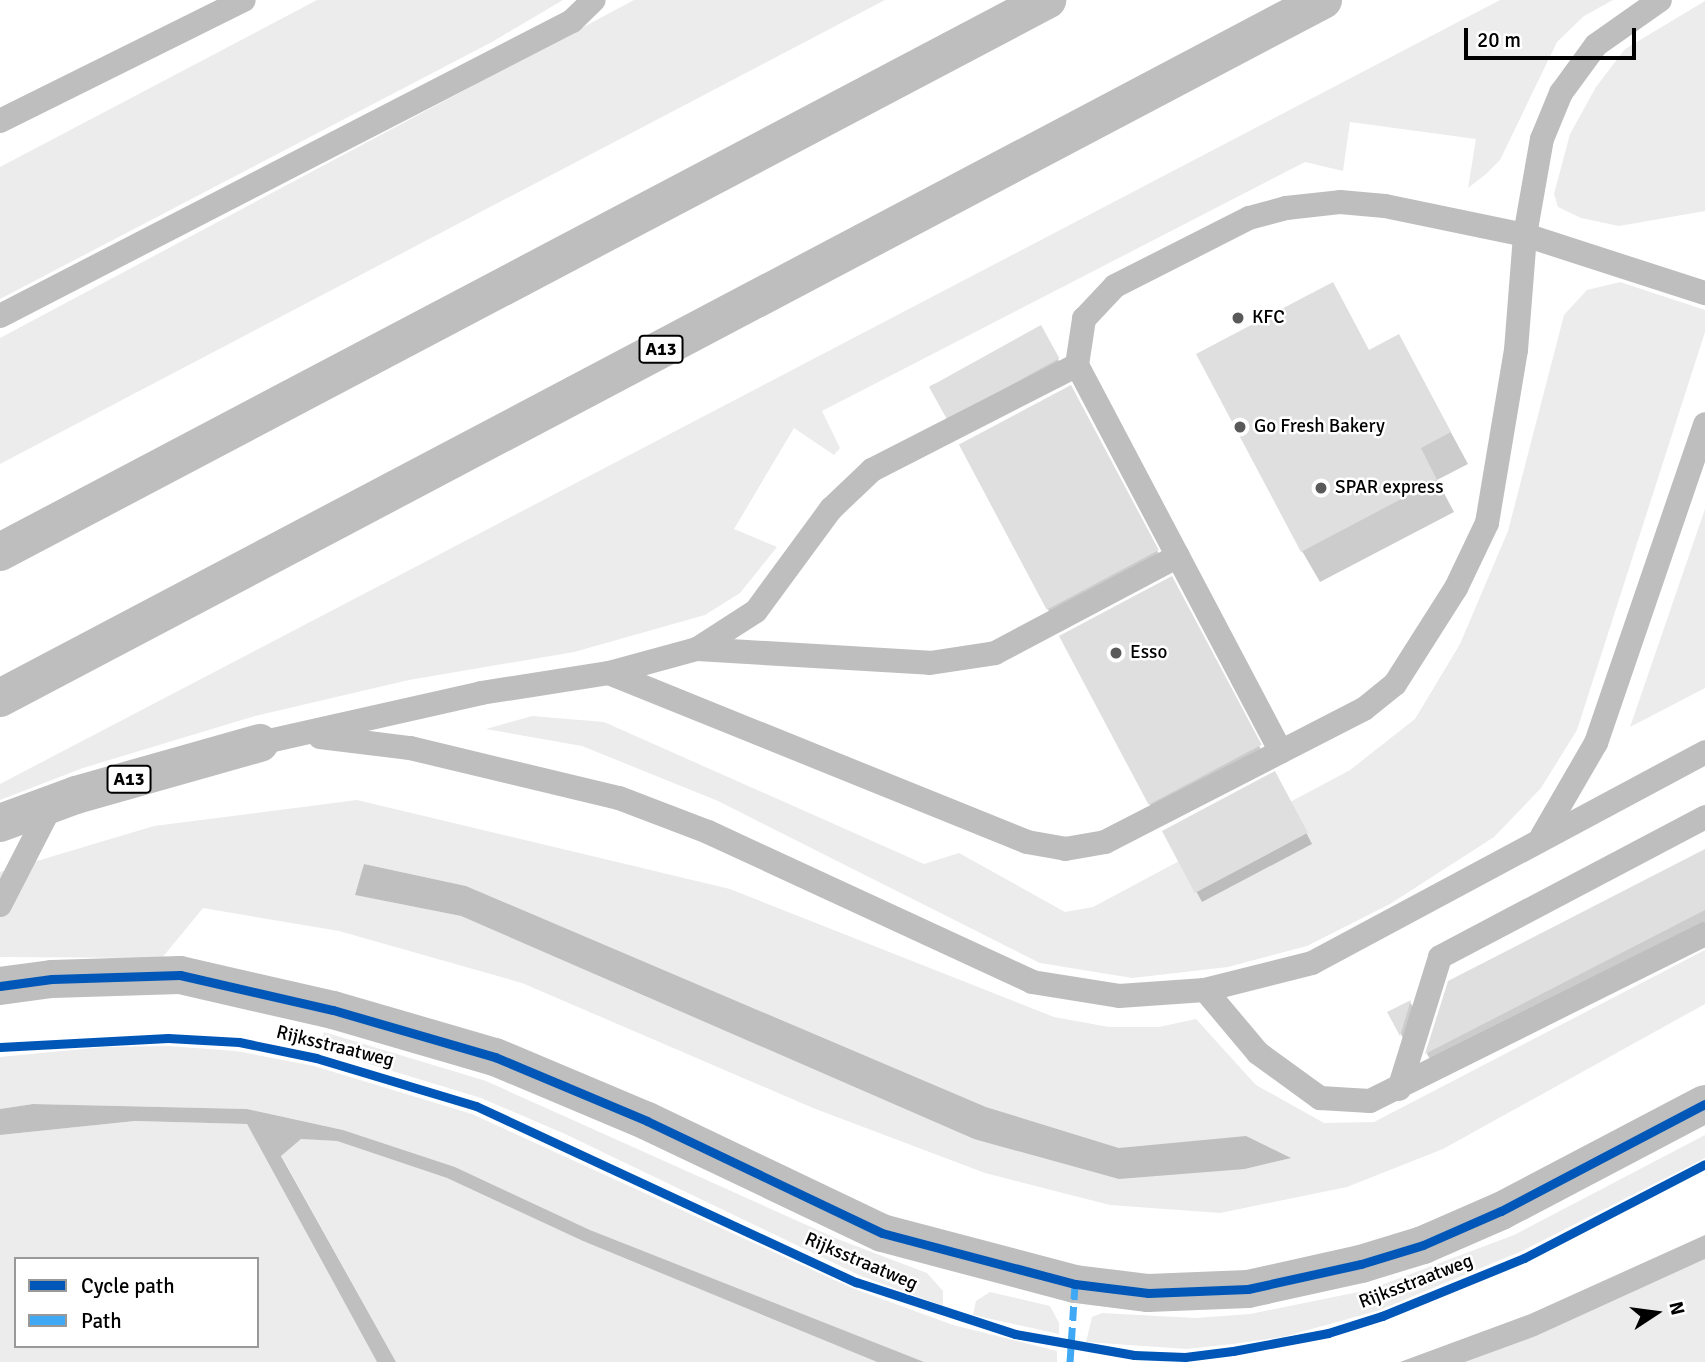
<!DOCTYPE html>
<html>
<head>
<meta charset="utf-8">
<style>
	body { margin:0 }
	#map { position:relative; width:1705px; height:1362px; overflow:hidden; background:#fff; font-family:Signika,sans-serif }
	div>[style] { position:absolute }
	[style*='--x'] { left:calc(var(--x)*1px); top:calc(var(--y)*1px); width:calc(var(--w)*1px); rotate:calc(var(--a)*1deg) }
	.green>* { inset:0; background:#ececec }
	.water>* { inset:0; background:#bfbfbf }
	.shadow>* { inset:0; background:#0003; transform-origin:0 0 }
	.building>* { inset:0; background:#dfdfdf; transform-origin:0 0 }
	.service>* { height:24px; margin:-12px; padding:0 12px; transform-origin:12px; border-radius:12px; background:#bebebe }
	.minor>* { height:38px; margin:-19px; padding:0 19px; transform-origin:19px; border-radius:19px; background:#bebebe }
	.motorway>* { height:38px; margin:-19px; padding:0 19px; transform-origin:19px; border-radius:19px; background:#bebebe }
	.quiet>* { height:7px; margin-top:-3.5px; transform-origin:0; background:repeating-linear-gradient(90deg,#3fa9f5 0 14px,transparent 0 21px) }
	.cycleway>* { height:9px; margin:-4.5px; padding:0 4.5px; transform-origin:4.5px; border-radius:4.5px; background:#0057b8 }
	.dots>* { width:19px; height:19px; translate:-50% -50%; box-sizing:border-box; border:4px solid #fff; border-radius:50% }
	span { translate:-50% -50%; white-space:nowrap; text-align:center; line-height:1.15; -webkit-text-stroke:5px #fff; paint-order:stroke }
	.shield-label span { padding:2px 5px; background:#fff; border:2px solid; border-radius:5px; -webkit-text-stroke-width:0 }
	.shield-label { font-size:18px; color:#000; font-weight:700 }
	.poi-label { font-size:19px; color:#000 }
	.left { translate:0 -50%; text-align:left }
	.street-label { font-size:19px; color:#000 }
	.legend { position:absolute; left:14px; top:1257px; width:245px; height:91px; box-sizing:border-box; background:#fff; border:2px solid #999; margin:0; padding:9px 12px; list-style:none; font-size:21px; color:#000 }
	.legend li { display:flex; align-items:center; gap:14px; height:35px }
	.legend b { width:35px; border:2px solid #999 }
	.north { position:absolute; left:1621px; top:1278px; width:70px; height:70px; -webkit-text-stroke:5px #fff; paint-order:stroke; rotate:77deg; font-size:19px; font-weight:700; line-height:28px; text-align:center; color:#000 }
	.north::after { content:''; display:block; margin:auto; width:24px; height:32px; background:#000; clip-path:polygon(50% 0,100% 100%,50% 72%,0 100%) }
	.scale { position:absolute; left:1464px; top:28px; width:172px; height:32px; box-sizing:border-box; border:4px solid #000; border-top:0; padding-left:9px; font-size:21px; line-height:24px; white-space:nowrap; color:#000; -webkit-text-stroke:5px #fff; paint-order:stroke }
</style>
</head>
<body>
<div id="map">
	<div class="green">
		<div style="clip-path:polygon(317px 0,563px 0,492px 42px,0 299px,0 167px)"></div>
		<div style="clip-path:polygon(634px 0,885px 0,0 464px,0 338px)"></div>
		<div style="clip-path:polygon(1500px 0,1613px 0,1584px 16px,1557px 42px,1500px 160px,1486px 174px,1468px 188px,1476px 139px,1350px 122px,1343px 171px,1305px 162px,822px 411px,840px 448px,834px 455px,794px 428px,734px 529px,777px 547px,740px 593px,705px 615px,574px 652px,409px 680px,255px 716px,83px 768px,0 800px,0 784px)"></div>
		<div style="clip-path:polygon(1705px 1px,1705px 211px,1619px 226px,1581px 218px,1558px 207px,1554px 194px,1570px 134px,1596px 87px,1625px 49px)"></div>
		<div style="clip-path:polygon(1620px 282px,1705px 310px,1705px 332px,1577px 730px,1541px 788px,1494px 837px,1390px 904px,1307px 946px,1228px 967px,1132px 978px,1040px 963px,718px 801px,582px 746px,486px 729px,532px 716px,604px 722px,924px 864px,959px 853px,1065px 912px,1093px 907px,1350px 770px,1415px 719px,1460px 644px,1508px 531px,1564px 315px,1587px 290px)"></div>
		<div style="clip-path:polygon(1705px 509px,1705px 688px,1630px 727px)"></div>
		<div style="clip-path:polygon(evenodd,357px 800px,730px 889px,1054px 1017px,1109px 1027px,1159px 1027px,1196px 1019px,1256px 1085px,1324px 1123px,1374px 1122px,1705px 950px,1705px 1004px,1443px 1149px,1347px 1187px,1220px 1213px,1110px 1205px,985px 1173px,813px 1108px,522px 983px,339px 931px,203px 908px,162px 958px,0 957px,0 872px,154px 826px,357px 800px,364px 864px,466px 886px,986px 1107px,1119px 1148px,1290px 1158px,1245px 1169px,974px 1139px,461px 916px,356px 895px,364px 864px)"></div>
		<div style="clip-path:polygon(324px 1032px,486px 1081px,840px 1240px,927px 1273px,943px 1291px,943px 1306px,861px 1276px,565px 1134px,481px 1098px,320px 1049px)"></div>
		<div style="clip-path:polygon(168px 1046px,236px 1051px,314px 1066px,472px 1114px,852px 1288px,953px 1325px,1057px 1351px,1057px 1362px,924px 1362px,889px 1351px,590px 1230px,455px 1167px,343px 1130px,247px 1109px,33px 1104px,0 1109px,0 1057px,104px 1047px)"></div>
		<div style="clip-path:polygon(evenodd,135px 1121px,247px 1124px,377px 1362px,0 1362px,0 1135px,135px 1121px,16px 1259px,257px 1259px,257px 1346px,16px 1346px,16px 1259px)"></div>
		<div style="clip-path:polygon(1705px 1135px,1705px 1158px,1522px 1251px,1380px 1310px,1283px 1337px,1233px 1344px,1187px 1349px,1086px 1342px,1092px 1317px,1102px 1313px,1195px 1318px,1250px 1314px,1368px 1290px,1514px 1235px)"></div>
		<div style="clip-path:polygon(301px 1139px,337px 1141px,447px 1178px,583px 1241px,877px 1362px,396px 1362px,281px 1155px)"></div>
		<div style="clip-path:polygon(1705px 1259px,1705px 1362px,1465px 1362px,1536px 1336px)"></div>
		<div style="clip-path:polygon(990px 1292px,1050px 1306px,1059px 1323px,1059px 1334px,973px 1315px,976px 1301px)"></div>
	</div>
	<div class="water">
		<div style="clip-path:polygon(364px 864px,466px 886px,986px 1107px,1119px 1148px,1246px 1136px,1291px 1158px,1245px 1169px,1119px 1179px,974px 1139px,461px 916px,355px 895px)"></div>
		<div style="clip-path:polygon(33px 1104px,247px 1109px,343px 1130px,455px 1167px,590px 1230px,924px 1362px,877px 1362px,583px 1241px,447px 1178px,337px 1141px,301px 1139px,281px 1156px,396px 1362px,377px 1362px,247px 1124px,135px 1121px,0 1135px,0 1109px)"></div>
		<div style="clip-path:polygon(1705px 1235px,1705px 1259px,1536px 1336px,1465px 1362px,1400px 1362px,1530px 1314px)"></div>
	</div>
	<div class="shadow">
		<div style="clip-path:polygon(1399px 336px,1468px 464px,1437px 480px,1454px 512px,1320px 582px,1302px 551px,1369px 352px)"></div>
		<div style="clip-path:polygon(1047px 338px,1063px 369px,952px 426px,930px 386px)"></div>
		<div style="left:1076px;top:398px;width:184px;height:124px;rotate:62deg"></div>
		<div style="clip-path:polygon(1177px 589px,1265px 757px,1155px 813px,1149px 803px)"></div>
		<div style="clip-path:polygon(1281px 784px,1312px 844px,1202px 902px,1164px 831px)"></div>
		<div style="clip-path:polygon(1705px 851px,1705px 924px,1433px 1064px,1427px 1054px,1450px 982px)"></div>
		<div style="clip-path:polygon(1410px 1002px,1416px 1012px,1406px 1044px,1390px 1013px)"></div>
	</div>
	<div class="building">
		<div style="clip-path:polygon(1333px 282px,1369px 350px,1399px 334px,1451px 432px,1421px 448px,1437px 480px,1301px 552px,1196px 354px)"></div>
		<div style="left:1041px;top:325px;width:38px;height:128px;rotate:61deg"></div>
		<div style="left:1071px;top:385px;width:187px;height:127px;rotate:62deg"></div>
		<div style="left:1172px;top:576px;width:191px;height:128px;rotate:62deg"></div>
		<div style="left:1275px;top:771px;width:70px;height:128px;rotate:62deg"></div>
		<div style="clip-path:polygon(1705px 849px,1705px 910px,1425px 1054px,1448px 981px)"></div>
		<div style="clip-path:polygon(1411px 1000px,1400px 1036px,1387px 1012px)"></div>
	</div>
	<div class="service">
		<div style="--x:0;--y:121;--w:272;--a:-26.4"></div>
		<div style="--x:0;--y:316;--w:644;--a:-27.28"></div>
		<div style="--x:572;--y:21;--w:30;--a:-44"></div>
		<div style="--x:1077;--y:365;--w:437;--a:62.2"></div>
		<div style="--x:697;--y:649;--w:233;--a:3.4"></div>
		<div style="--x:930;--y:663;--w:66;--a:-8.7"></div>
		<div style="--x:995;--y:653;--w:207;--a:-27.9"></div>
		<div style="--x:609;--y:673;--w:451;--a:22"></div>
		<div style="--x:1027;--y:842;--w:39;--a:10"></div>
		<div style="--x:1065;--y:849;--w:41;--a:-9.9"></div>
		<div style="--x:1105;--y:842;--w:291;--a:-27.2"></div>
		<div style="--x:1364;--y:709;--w:40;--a:-39"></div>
		<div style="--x:1395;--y:684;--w:114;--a:-57.6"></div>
		<div style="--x:1456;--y:588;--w:72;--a:-64.5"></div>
		<div style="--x:1487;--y:523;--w:175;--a:-80.5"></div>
		<div style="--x:1516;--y:350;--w:115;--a:-85.5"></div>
		<div style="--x:1525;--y:235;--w:97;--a:-80"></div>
		<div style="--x:1542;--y:139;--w:50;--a:-67.6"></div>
		<div style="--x:1561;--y:93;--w:59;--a:-53.9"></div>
		<div style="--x:1596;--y:45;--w:78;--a:-35.1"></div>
		<div style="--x:320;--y:737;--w:91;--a:7"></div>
		<div style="--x:410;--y:748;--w:215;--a:13.5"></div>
		<div style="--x:619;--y:798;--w:95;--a:20.9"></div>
		<div style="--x:708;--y:832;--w:357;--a:24.8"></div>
		<div style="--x:1032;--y:982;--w:88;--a:9.1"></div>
		<div style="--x:1119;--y:996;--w:86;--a:-4"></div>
		<div style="--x:1205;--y:990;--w:110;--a:-14.2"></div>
		<div style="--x:1312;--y:963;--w:446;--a:-28.2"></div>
		<div style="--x:260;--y:743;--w:227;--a:-12.7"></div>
		<div style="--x:481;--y:693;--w:130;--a:-8.9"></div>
		<div style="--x:609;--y:673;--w:91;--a:-15.3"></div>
		<div style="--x:697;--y:649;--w:70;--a:-32.8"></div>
		<div style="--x:756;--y:611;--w:127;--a:-53.7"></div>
		<div style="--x:831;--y:509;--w:57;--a:-43.6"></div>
		<div style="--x:872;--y:470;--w:230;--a:-27.1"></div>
		<div style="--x:1077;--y:365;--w:47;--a:-81.3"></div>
		<div style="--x:1084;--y:319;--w:45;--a:-46.8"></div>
		<div style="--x:1115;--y:286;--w:150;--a:-26.9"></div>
		<div style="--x:1249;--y:218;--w:38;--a:-15"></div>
		<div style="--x:1286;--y:208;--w:54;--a:-6.3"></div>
		<div style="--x:1340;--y:202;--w:45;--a:5.1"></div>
		<div style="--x:1385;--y:206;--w:143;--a:11.7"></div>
		<div style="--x:1525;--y:235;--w:189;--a:17.9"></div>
		<div style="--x:1542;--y:836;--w:108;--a:-59.9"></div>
		<div style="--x:1596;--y:743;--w:337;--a:-71.1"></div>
		<div style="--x:0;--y:905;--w:114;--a:-62.8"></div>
		<div style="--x:1205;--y:990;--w:82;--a:49.9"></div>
		<div style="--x:1258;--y:1053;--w:77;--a:36"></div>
		<div style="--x:1320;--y:1098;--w:50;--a:3.4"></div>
		<div style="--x:1370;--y:1101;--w:374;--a:-26.5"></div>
		<div style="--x:1399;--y:1089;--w:138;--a:-72.7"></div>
		<div style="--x:1440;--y:957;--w:300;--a:-27.8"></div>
	</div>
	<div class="minor">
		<div style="--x:0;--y:986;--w:52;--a:-7.7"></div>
		<div style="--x:52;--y:979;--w:128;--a:-1.8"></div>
		<div style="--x:180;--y:975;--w:157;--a:12.9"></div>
		<div style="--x:333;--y:1010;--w:169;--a:16.2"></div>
		<div style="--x:495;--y:1057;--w:165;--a:22.8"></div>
		<div style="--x:647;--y:1121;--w:260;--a:25.5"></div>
		<div style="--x:882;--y:1233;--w:200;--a:14.8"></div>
		<div style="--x:1075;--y:1284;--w:74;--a:7"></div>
		<div style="--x:1148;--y:1293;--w:100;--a:-2.3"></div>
		<div style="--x:1248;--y:1289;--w:116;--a:-12.5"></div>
		<div style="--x:1361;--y:1264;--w:65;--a:-17"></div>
		<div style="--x:1423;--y:1245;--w:85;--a:-23.6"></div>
		<div style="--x:1501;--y:1211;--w:230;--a:-27.7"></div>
	</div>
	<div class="motorway">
		<div style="--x:0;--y:552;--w:1184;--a:-27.8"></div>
		<div style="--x:0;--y:698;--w:1496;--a:-27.82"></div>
		<div style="--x:0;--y:823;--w:81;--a:-20.2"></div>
		<div style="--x:76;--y:795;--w:191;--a:-15.8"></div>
	</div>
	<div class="quiet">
		<div style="--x:1070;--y:1362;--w:78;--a:-86.3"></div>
	</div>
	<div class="cycleway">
		<div style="--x:0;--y:986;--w:52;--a:-7.7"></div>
		<div style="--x:52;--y:979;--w:128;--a:-1.8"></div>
		<div style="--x:180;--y:975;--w:157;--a:12.9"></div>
		<div style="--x:333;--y:1010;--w:169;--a:16.2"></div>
		<div style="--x:495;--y:1057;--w:165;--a:22.8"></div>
		<div style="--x:647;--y:1121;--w:260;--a:25.5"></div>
		<div style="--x:882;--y:1233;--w:200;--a:14.8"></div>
		<div style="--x:1075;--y:1284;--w:74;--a:7"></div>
		<div style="--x:1148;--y:1293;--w:100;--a:-2.3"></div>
		<div style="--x:1248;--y:1289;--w:116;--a:-12.5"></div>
		<div style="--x:1361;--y:1264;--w:65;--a:-17"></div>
		<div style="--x:1423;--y:1245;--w:85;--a:-23.6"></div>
		<div style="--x:1501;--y:1211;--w:230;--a:-27.7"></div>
		<div style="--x:0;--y:1047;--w:168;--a:-3.1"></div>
		<div style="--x:168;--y:1038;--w:71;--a:3.2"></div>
		<div style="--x:239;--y:1042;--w:79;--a:11.7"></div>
		<div style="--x:316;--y:1058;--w:167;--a:16.7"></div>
		<div style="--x:476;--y:1106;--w:419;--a:24.9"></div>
		<div style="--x:856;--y:1282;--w:167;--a:18.1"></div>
		<div style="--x:1015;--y:1334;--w:121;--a:10"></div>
		<div style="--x:1134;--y:1355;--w:51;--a:2.2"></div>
		<div style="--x:1185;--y:1357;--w:48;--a:-7.1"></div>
		<div style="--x:1233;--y:1351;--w:97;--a:-10.7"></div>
		<div style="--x:1328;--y:1333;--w:57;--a:-17.5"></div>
		<div style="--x:1382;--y:1316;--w:153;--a:-22.2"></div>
		<div style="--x:1524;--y:1258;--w:204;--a:-27.4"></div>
	</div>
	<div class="dots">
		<div style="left:1238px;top:318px;background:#595959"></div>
		<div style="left:1240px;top:427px;background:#595959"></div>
		<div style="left:1321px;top:488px;background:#595959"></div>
		<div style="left:1116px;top:653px;background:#595959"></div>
	</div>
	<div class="shield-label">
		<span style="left:661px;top:349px">A13</span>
		<span style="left:129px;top:779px">A13</span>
	</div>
	<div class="poi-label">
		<span class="left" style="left:1252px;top:318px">KFC</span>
		<span class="left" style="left:1254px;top:427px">Go Fresh Bakery</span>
		<span class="left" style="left:1335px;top:488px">SPAR express</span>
		<span class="left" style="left:1130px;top:653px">Esso</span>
	</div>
	<div class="street-label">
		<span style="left:335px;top:1047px;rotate:14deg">Rijksstraatweg</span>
		<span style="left:861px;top:1262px;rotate:23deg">Rijksstraatweg</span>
		<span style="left:1416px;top:1282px;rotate:-21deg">Rijksstraatweg</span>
	</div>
	<ul class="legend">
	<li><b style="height:9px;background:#0057b8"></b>Cycle path</li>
	<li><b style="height:9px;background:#3fa9f5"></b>Path</li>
	</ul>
	<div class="north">N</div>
	<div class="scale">20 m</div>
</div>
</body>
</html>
